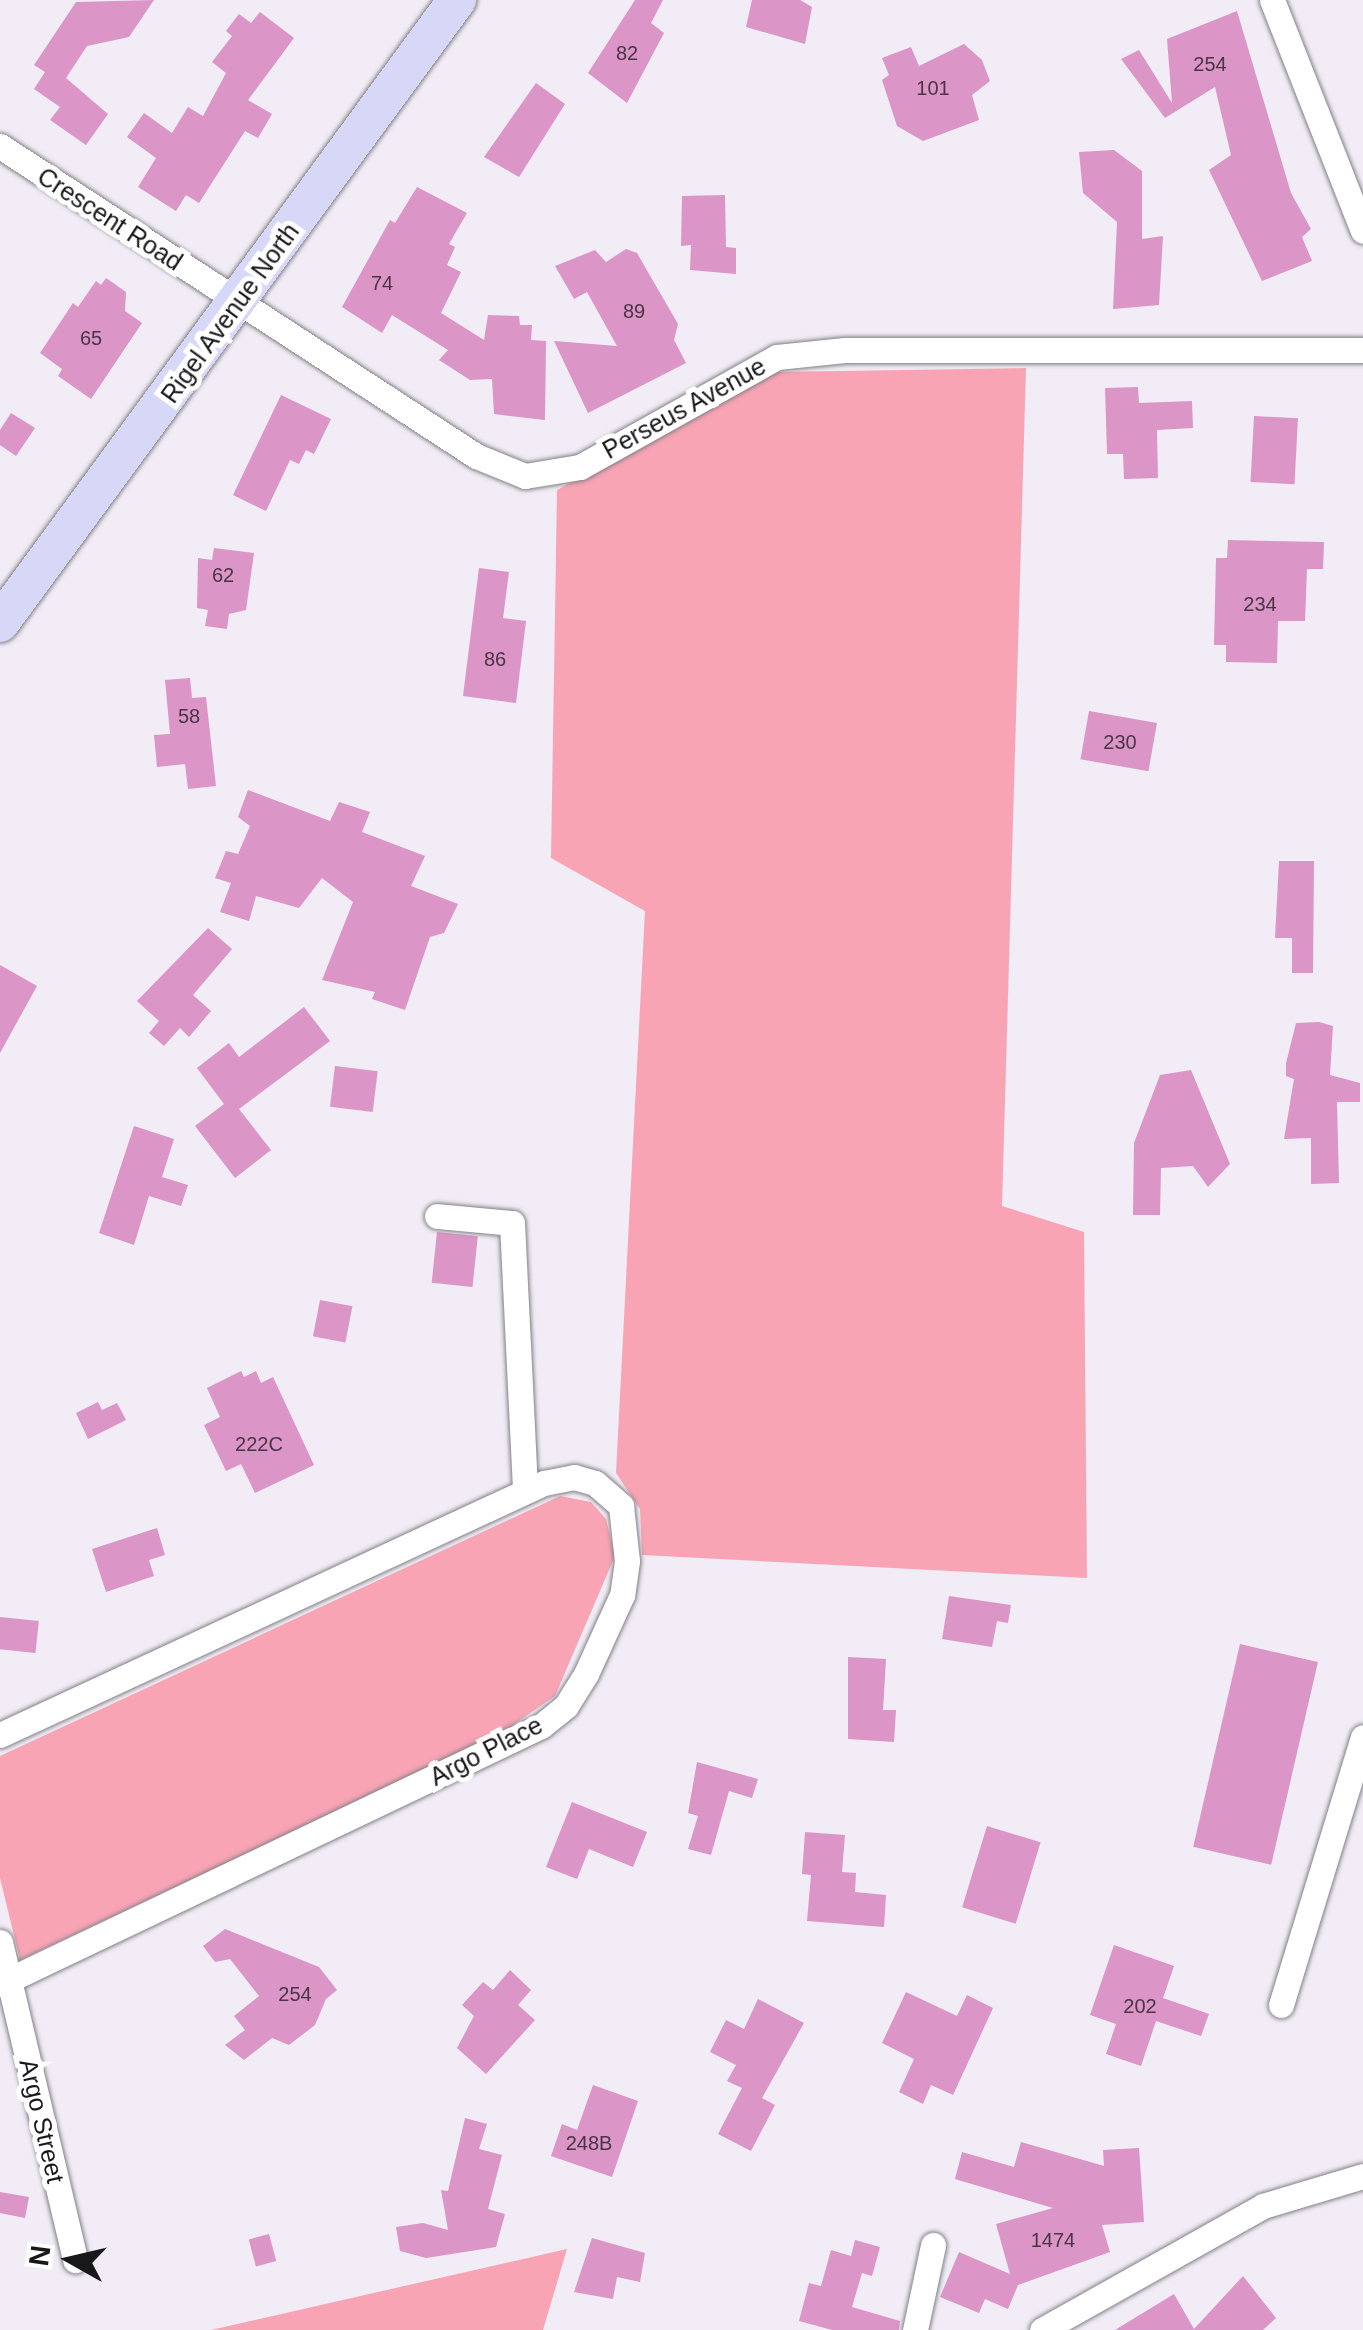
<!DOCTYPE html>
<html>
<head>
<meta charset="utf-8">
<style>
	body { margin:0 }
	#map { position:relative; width:1363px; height:2330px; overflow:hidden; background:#f1ecf5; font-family:Arial,sans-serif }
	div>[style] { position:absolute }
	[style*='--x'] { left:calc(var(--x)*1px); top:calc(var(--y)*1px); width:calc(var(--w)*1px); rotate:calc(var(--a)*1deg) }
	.green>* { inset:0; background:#f8a4b5 }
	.building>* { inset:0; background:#db95c7; transform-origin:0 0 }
	.roads { filter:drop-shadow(0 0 2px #848087) drop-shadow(0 0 2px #848087) }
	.street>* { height:25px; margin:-12.5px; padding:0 12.5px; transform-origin:12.5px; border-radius:12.5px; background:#fff }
	.secondary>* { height:38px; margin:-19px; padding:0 19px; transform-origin:19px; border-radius:19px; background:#d7d7f8 }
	span { translate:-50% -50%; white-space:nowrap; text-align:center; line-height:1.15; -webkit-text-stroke:10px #fff; paint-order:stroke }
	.number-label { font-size:20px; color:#493645 }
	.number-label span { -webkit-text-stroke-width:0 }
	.street-label { font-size:25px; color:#18171a }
	.north { position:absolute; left:20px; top:2210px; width:100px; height:100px; -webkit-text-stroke:8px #fff; paint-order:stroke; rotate:278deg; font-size:28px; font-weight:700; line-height:40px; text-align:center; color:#18171a }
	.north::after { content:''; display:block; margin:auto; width:35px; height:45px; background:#18171a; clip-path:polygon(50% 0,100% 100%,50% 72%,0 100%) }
</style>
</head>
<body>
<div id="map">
	<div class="green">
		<div style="clip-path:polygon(1026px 368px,1002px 1206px,1084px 1232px,1087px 1578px,642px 1555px,640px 1509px,616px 1473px,645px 911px,551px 858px,557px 490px,775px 372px)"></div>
		<div style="clip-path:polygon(560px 1496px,591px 1502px,606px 1519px,615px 1556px,555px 1696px,494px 1738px,20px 1960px,0 1878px,0 1756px)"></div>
		<div style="clip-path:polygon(567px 2249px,543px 2330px,211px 2330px)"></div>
	</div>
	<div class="building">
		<div style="clip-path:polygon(154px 0,129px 37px,87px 46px,66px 78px,108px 114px,86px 145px,50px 120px,60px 107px,34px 89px,45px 72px,34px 65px,76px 2px)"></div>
		<div style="clip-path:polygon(635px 0,663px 0,651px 23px,664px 33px,627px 103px,588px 73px)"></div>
		<div style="clip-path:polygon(752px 0,800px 0,812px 7px,805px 44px,746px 27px)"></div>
		<div style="clip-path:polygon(1237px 11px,1291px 193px,1311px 229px,1302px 237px,1312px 261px,1262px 281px,1209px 170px,1231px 155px,1215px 87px,1165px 118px,1121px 59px,1139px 50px,1172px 103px,1167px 39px)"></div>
		<div style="clip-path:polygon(260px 12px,294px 38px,248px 100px,272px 114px,258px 138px,245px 131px,199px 203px,186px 195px,176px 211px,138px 187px,156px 158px,127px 137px,144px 113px,172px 133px,188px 107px,203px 116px,226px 73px,212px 62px,232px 36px,226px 31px,239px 14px,251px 23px)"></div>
		<div style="clip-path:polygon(964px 44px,982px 60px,990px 81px,972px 95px,979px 120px,923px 141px,897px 126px,882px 80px,889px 75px,882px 58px,911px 47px,919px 66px)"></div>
		<div style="clip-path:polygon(536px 83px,565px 104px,519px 177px,484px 157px)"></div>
		<div style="clip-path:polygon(1114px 150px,1142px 171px,1142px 239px,1163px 236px,1159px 305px,1113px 309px,1117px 222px,1083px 193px,1079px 152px)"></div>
		<div style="clip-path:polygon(417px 187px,467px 213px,449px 244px,455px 247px,447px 265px,461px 272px,441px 313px,484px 340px,488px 315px,519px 316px,520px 325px,532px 325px,531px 340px,546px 341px,545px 420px,494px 414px,492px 379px,470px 380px,439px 360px,448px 350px,392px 315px,382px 333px,342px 307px,390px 220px,395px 223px)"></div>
		<div style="clip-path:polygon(725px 195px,726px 247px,736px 248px,736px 274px,690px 270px,691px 245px,681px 246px,682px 196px)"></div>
		<div style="clip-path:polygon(626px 249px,637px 253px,678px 324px,674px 340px,686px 363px,588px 413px,554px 341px,617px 346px,587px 292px,574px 299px,555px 266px,595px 250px,606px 262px)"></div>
		<div style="clip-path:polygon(106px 278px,126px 292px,125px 311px,142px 323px,91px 399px,58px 376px,62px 369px,40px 353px,73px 303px,78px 307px,96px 281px,101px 285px)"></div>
		<div style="clip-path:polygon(1138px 387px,1139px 403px,1192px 401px,1193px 428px,1157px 430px,1158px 478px,1124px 479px,1123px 454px,1107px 454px,1105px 388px)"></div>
		<div style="clip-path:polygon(281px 395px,331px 419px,314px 454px,306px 450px,299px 464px,290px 460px,266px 511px,233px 495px)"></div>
		<div style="clip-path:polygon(11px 413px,35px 428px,16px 456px,0 445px,0 430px)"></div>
		<div style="left:1254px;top:416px;width:44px;height:66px;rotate:3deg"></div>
		<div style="clip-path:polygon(1228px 540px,1324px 542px,1323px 569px,1307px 569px,1305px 621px,1278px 621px,1277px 663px,1226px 662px,1226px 645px,1214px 645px,1216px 558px,1227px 558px)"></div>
		<div style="clip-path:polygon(214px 548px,254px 553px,246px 610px,229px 614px,227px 629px,205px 626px,208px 610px,197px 608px,198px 558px,212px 560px)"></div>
		<div style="clip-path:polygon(479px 568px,509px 572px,503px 618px,526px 621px,516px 703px,463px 696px)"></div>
		<div style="clip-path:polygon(190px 678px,192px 698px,206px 697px,216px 786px,188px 789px,185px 764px,157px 767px,154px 735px,170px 734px,165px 680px)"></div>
		<div style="left:1089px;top:711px;width:69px;height:49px;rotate:10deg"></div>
		<div style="clip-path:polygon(248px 790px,330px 821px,339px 802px,370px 812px,362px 832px,425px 856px,411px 886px,458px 904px,444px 933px,430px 937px,405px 1010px,372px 999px,375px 992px,322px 980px,353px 902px,322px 878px,299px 908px,256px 896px,249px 921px,220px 912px,231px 883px,215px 878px,226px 851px,238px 854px,250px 826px,238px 817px)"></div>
		<div style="clip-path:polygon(1279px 861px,1314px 861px,1313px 973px,1292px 973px,1292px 938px,1275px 938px)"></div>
		<div style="clip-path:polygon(208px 928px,232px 949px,193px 995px,211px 1011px,189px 1037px,180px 1028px,164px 1046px,149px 1033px,159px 1021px,137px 1001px)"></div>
		<div style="clip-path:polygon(0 965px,37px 986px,0 1053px)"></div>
		<div style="clip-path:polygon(304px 1007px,330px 1041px,239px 1109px,271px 1150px,235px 1178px,195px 1126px,224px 1104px,197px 1068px,229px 1043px,239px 1057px)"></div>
		<div style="clip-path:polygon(1319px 1022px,1333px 1026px,1330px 1075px,1360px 1083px,1360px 1102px,1337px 1102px,1339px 1183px,1311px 1184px,1311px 1138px,1284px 1139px,1294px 1079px,1286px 1076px,1286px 1063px,1296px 1023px)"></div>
		<div style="left:335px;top:1066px;width:43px;height:41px;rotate:7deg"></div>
		<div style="clip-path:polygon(1191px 1070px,1230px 1164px,1208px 1187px,1193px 1166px,1161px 1168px,1160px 1215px,1133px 1215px,1134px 1143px,1160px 1075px)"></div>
		<div style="clip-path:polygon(134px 1126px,174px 1139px,162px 1177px,188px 1185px,181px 1206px,149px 1196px,134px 1245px,99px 1233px)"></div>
		<div style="left:437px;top:1232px;width:41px;height:51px;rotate:6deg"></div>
		<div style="left:320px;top:1300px;width:33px;height:37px;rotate:11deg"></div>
		<div style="clip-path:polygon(241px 1371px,244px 1377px,256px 1371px,261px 1383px,273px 1377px,314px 1465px,255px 1493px,241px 1464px,226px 1471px,204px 1425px,220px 1417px,207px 1388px)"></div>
		<div style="clip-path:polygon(98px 1402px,102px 1410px,117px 1403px,126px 1420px,88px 1439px,76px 1413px)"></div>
		<div style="clip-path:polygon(157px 1528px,165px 1555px,149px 1560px,154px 1576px,106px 1592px,92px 1549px)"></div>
		<div style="clip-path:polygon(949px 1596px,1011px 1605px,1008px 1623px,997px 1621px,992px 1647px,942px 1639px)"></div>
		<div style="left:0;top:1617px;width:39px;height:32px;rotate:6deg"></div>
		<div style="left:1240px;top:1644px;width:80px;height:208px;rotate:13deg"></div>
		<div style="clip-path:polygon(848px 1657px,886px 1659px,883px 1710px,896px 1710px,894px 1742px,848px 1739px)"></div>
		<div style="clip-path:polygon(697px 1762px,758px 1779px,752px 1798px,729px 1791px,711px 1855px,688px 1849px,698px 1816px,688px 1813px)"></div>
		<div style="clip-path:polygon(572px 1802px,647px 1832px,633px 1867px,589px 1849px,577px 1879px,546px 1867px)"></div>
		<div style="left:987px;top:1826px;width:56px;height:85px;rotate:17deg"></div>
		<div style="clip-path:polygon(805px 1832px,845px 1835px,842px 1872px,856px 1873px,855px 1892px,886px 1895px,884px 1927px,807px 1921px,811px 1875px,802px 1874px)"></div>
		<div style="clip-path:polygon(225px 1929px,319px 1967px,337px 1990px,326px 1999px,315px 2025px,289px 2045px,272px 2038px,244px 2060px,225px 2045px,245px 2030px,234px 2016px,259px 1996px,230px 1959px,215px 1962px,203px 1946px)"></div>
		<div style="clip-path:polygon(1114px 1945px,1174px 1966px,1163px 1998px,1209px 2014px,1201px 2036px,1156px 2021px,1141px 2066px,1106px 2054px,1116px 2024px,1090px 2015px)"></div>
		<div style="clip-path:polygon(510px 1970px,531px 1990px,518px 2005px,535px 2020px,486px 2074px,457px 2048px,474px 2016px,462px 2005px,483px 1982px,493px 1990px)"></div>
		<div style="clip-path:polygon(906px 1992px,957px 2016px,967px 1995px,993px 2008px,953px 2095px,931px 2085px,923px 2104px,899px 2092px,914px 2059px,882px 2043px)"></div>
		<div style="clip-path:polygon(758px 1999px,804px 2023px,762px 2098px,775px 2105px,751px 2151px,718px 2134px,742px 2088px,727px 2081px,736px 2065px,710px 2052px,726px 2020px,744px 2029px)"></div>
		<div style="clip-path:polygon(593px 2085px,638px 2101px,612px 2177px,551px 2156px,562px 2124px,577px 2130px)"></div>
		<div style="clip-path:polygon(465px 2118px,487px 2124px,479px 2149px,502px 2155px,488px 2209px,505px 2214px,496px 2247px,426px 2258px,400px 2251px,396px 2227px,423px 2223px,448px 2230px,441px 2190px,448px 2191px)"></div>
		<div style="clip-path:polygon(1021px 2142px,1104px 2166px,1103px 2150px,1139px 2148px,1144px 2222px,1102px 2225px,1110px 2252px,1018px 2285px,1008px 2309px,985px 2299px,979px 2313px,940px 2297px,959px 2252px,1010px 2274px,996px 2224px,1053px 2208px,955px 2179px,962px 2152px,1014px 2167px)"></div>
		<div style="clip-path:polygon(0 2192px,29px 2197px,25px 2218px,0 2213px)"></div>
		<div style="left:269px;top:2234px;width:28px;height:21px;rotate:75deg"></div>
		<div style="clip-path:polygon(592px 2238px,645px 2253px,640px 2282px,617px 2277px,613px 2299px,574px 2292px)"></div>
		<div style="clip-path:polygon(855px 2240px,880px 2247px,872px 2276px,862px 2273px,852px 2307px,900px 2321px,899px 2330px,832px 2330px,799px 2321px,809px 2283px,821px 2286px,831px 2250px,851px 2256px)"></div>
		<div style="clip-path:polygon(1243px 2276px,1276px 2318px,1263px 2330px,1115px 2330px,1174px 2294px,1194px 2329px)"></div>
	</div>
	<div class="roads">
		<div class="street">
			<div style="--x:1272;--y:0;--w:248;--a:68.5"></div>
			<div style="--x:0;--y:146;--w:568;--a:33.07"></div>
			<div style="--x:476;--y:456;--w:53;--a:22.2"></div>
			<div style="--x:525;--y:476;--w:56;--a:-9.3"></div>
			<div style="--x:580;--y:467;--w:226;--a:-29.2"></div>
			<div style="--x:777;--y:357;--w:68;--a:-5.9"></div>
			<div style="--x:845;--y:350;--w:518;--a:0"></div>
			<div style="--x:437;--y:1216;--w:75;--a:5.3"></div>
			<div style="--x:512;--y:1223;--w:268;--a:87.2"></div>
			<div style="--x:0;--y:1735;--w:600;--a:-24.86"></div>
			<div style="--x:544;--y:1483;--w:31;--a:-11"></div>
			<div style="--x:574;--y:1477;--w:22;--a:16"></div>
			<div style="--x:595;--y:1483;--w:35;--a:41"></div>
			<div style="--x:621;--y:1506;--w:55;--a:83.8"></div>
			<div style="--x:627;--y:1561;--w:34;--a:98"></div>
			<div style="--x:622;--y:1595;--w:87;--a:114.5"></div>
			<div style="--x:586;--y:1674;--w:38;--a:122"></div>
			<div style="--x:566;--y:1706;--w:32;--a:141"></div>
			<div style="--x:541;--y:1726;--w:599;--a:154.5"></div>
			<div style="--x:0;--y:1942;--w:327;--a:76.7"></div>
			<div style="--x:1281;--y:2005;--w:280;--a:-73"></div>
			<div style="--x:915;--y:2330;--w:87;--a:-78"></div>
			<div style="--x:1042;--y:2330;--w:253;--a:-29.3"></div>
			<div style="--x:1263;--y:2206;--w:104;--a:-16.7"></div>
		</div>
		<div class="secondary">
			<div style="--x:0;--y:623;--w:773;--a:-53.74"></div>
		</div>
	</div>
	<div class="number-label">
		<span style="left:627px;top:53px">82</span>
		<span style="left:1210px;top:64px">254</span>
		<span style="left:933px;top:88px">101</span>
		<span style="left:382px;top:283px">74</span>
		<span style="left:634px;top:311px">89</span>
		<span style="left:91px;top:338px">65</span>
		<span style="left:223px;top:575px">62</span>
		<span style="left:1260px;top:604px">234</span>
		<span style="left:495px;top:659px">86</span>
		<span style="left:189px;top:716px">58</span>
		<span style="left:1120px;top:742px">230</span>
		<span style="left:259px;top:1444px">222C</span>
		<span style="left:295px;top:1994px">254</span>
		<span style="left:1140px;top:2006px">202</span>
		<span style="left:589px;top:2143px">248B</span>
		<span style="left:1053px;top:2240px">1474</span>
	</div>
	<div class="street-label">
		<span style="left:110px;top:219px;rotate:33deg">Crescent Road</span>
		<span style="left:230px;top:313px;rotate:-54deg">Rigel Avenue North</span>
		<span style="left:684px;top:408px;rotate:-29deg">Perseus Avenue</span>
		<span style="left:486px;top:1751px;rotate:-27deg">Argo Place</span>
		<span style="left:42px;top:2121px;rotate:77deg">Argo Street</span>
	</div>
	<div class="north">N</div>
</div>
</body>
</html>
